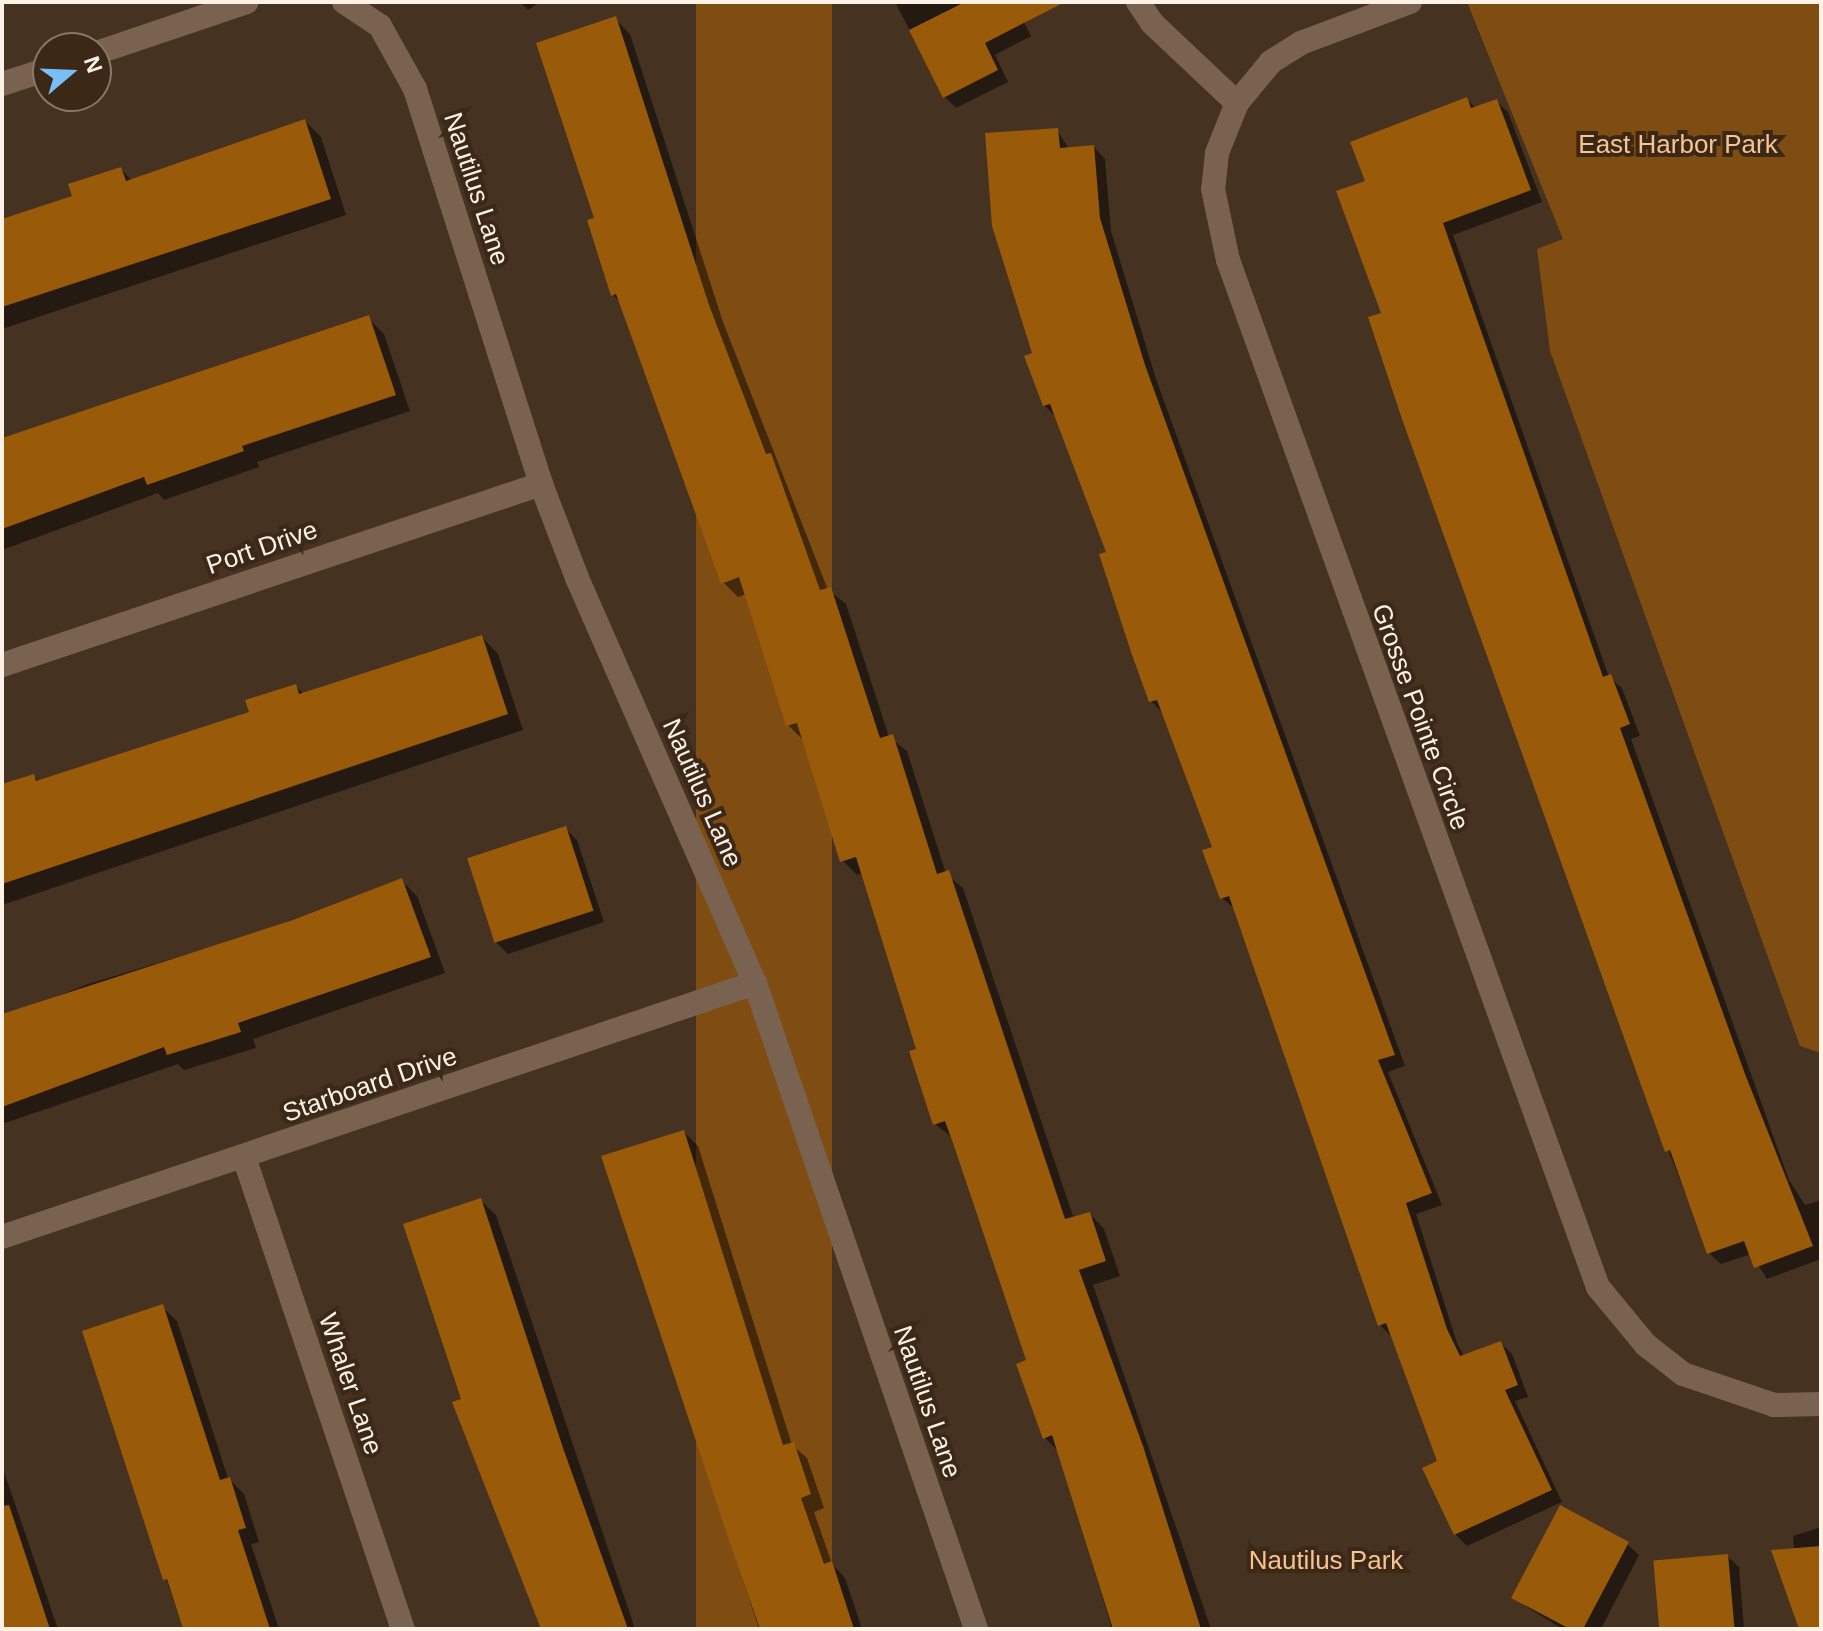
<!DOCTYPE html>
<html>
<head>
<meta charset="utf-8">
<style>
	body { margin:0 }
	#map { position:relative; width:1823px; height:1631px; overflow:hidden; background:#453220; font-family:Helvetica,sans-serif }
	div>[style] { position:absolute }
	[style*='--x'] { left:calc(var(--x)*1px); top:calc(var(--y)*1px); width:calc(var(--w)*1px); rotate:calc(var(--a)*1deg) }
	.green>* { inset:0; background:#7f4c11; transform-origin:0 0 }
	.shadow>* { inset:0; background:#0007 }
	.building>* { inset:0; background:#995a0a; transform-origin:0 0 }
	.minor>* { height:24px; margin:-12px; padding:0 12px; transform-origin:12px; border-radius:12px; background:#796350 }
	span { translate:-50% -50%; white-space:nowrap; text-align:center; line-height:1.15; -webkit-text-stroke:8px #3b2816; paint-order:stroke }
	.park-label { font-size:26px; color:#f8c392 }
	.street-label { font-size:26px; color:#fef1e6 }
	.frame { position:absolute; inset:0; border:4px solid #fef1e6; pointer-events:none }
	.north { position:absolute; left:32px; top:32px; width:80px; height:80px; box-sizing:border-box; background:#3b2816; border:2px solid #897869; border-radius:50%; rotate:71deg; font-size:22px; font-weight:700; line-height:32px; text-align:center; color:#fef1e6 }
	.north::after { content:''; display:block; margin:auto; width:28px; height:36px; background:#78bff7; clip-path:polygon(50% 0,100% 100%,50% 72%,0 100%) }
</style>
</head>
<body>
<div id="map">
	<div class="green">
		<div style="left:696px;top:2px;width:136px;height:1729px"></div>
		<div style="clip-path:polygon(1467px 2px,1821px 2px,1821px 1053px,1800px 1046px,1550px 351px,1537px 249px,1563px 239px)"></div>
	</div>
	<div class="shadow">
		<div style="clip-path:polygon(520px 2px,540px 2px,528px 10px)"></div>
		<div style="clip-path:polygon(895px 2px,1014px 2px,1031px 36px,995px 55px,1008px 82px,956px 108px,944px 96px)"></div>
		<div style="clip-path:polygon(615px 19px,630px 34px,723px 322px,828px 590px,846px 604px,889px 737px,907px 751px,946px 874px,963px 888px,1074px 1219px,1090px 1214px,1104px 1229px,1120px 1276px,1093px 1285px,1211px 1629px,1112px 1629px,1059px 1452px,1045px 1438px,1029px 1362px,953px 1138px,935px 1124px,919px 1050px,863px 873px,857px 875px,842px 860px,803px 740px,788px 725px,747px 594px,738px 597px,723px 582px,622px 303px,613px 295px,597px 219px)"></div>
		<div style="clip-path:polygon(1466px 99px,1476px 108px,1496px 101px,1508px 112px,1542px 202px,1453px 235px,1609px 677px,1622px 688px,1640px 736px,1631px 739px,1789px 1180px,1805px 1205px,1821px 1200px,1821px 1259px,1767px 1279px,1751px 1254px,1721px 1264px,1709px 1253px,1631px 1056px,1384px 314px,1367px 182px)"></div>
		<div style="clip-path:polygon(305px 121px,321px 137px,346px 215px,2px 329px,2px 220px,75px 198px,121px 169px,132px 181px)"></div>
		<div style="clip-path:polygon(1057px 130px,1069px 149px,1094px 147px,1105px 159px,1111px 231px,1156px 379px,1405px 1066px,1388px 1072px,1442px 1205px,1416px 1214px,1457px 1343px,1464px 1356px,1501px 1343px,1512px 1354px,1528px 1397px,1515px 1401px,1562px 1502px,1467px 1546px,1455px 1534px,1439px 1462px,1391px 1336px,1380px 1325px,1235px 909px,1222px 898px,1215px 848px,1163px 713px,1151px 701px,1108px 553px,1056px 417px,1044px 405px,1034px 354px)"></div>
		<div style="clip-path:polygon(368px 318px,384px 334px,410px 411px,257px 462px,259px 467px,164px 500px,158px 493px,2px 550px,2px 438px)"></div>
		<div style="clip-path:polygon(482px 637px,498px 654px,523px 730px,2px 905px,2px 786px,33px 776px,40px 782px,251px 713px,295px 686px,304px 694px)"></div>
		<div style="clip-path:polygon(565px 828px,577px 840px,604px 922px,508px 954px,496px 942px)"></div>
		<div style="clip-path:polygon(401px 880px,417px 896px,445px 973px,253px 1039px,256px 1048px,184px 1070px,178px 1064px,2px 1124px,2px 1018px,88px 984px,294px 922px)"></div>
		<div style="clip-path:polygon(684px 1132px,698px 1146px,792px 1445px,807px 1458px,824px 1508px,814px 1512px,832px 1564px,845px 1578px,862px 1629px,759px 1629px,604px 1158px)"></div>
		<div style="clip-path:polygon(480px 1200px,496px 1215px,635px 1629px,543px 1629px,464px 1400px)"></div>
		<div style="clip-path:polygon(162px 1307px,177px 1321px,228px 1478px,244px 1494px,259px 1542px,251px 1544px,279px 1629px,183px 1629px,84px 1332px)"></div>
		<div style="clip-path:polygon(2px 1466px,58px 1629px,2px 1629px)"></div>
		<div style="clip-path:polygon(1821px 1527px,1821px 1629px,1801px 1629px,1793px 1536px)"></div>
		<div style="clip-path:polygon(1627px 1544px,1639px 1555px,1601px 1629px,1562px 1629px,1513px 1598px)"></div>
		<div style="clip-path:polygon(1727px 1556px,1739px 1567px,1744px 1629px,1660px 1629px)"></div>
	</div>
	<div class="building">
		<div style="clip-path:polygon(965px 2px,1065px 2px,985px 43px,998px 70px,943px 98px,909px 30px)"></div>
		<div style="clip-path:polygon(616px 16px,709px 305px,766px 454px,771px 453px,820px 590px,831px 587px,880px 738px,893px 734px,937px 874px,949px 870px,1065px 1219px,1090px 1212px,1106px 1261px,1079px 1270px,1143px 1446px,1201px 1629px,1113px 1629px,1052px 1435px,1043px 1439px,1016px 1364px,1026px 1360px,954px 1146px,945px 1121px,933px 1125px,909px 1051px,916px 1049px,856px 857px,840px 862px,797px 723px,786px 726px,739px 577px,721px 584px,616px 294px,611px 296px,587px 220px,594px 218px,536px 43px)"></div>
		<div style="clip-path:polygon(1467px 97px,1471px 108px,1497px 99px,1531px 190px,1443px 223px,1603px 677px,1611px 674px,1630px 724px,1620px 728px,1745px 1074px,1813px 1246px,1754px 1268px,1744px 1241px,1707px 1254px,1670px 1150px,1665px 1152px,1402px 419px,1368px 317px,1381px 313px,1336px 191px,1365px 181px,1350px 142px)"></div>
		<div style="clip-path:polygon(305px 119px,331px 199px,2px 307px,2px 219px,72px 196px,68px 184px,121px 167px,126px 181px)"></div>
		<div style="clip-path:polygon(1058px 128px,1060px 148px,1094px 145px,1100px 218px,1145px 365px,1395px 1055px,1378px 1060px,1432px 1193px,1406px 1203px,1447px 1329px,1460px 1356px,1501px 1341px,1518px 1385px,1505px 1390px,1552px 1490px,1454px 1535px,1422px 1468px,1437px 1461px,1386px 1323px,1378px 1326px,1229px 896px,1220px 899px,1202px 850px,1212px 847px,1157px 700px,1149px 702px,1131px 652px,1099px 554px,1106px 552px,1050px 404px,1043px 406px,1024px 356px,1032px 353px,992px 226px,985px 133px)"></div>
		<div style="clip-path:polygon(369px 315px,396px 395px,242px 446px,244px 451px,147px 485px,144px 477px,2px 529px,2px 438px)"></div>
		<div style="clip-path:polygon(482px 635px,508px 714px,2px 884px,2px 784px,34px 774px,36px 781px,249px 712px,245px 700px,296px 684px,299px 694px)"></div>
		<div style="left:566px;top:826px;width:89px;height:104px;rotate:72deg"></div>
		<div style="clip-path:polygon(402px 878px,431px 957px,238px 1023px,241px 1032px,167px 1055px,164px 1047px,2px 1107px,2px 1014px,293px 920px)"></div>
		<div style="clip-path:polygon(684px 1130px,783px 1445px,794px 1442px,811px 1494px,801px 1498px,824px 1564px,832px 1561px,854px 1629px,760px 1629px,732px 1549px,601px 1156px)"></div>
		<div style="clip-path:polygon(481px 1198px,563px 1448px,628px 1629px,541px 1629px,452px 1402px,461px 1399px,403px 1224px)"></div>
		<div style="clip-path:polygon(163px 1304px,220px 1480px,230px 1477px,246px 1528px,238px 1530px,270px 1629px,183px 1629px,167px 1579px,163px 1580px,82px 1331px)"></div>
		<div style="clip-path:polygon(9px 1505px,50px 1629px,2px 1629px,2px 1506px)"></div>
		<div style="clip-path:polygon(1560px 1505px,1629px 1542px,1583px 1629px,1570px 1629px,1511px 1598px)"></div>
		<div style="clip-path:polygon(1821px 1546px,1821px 1629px,1799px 1629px,1771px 1550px)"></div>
		<div style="left:1728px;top:1554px;width:75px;height:75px;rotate:85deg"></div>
	</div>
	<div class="minor">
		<div style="--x:344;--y:2;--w:43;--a:33.7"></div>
		<div style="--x:380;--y:26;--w:72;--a:60.9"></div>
		<div style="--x:415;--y:89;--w:415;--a:72.3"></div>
		<div style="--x:541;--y:484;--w:101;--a:69"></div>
		<div style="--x:577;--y:578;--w:442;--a:66.3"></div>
		<div style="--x:755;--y:983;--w:683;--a:71.11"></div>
		<div style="--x:1138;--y:2;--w:25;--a:56"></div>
		<div style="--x:1152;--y:23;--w:117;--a:43.3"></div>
		<div style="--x:1410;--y:2;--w:116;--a:159.4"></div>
		<div style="--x:1301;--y:43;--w:36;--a:148"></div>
		<div style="--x:1271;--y:62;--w:53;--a:129.7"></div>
		<div style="--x:1237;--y:103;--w:54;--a:111.8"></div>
		<div style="--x:1217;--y:153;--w:36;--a:96"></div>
		<div style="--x:1213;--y:189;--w:73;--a:78.1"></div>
		<div style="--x:1228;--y:260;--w:1092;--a:70.19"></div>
		<div style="--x:1598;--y:1287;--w:75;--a:50.4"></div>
		<div style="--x:1646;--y:1345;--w:47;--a:38.1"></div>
		<div style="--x:1683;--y:1374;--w:96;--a:18.8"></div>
		<div style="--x:1774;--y:1405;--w:47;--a:-1.2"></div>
		<div style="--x:96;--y:53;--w:159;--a:-18.7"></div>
		<div style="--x:2;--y:84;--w:48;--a:-18.1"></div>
		<div style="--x:2;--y:665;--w:569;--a:-18.56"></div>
		<div style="--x:244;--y:1157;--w:498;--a:71.4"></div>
		<div style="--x:2;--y:1237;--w:795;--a:-18.64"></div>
	</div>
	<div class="park-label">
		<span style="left:1678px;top:145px">East Harbor Park</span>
		<span style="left:1326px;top:1561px">Nautilus Park</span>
	</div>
	<div class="street-label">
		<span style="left:476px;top:189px;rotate:72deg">Nautilus Lane</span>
		<span style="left:262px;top:548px;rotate:-19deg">Port Drive</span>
		<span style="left:1420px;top:717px;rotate:70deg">Grosse Pointe Circle</span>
		<span style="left:702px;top:793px;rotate:66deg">Nautilus Lane</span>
		<span style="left:370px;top:1085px;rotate:-19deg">Starboard Drive</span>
		<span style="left:350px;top:1384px;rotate:71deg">Whaler Lane</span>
		<span style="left:927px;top:1402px;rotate:71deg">Nautilus Lane</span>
	</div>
	<div class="frame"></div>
	<div class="north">N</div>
</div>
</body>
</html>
